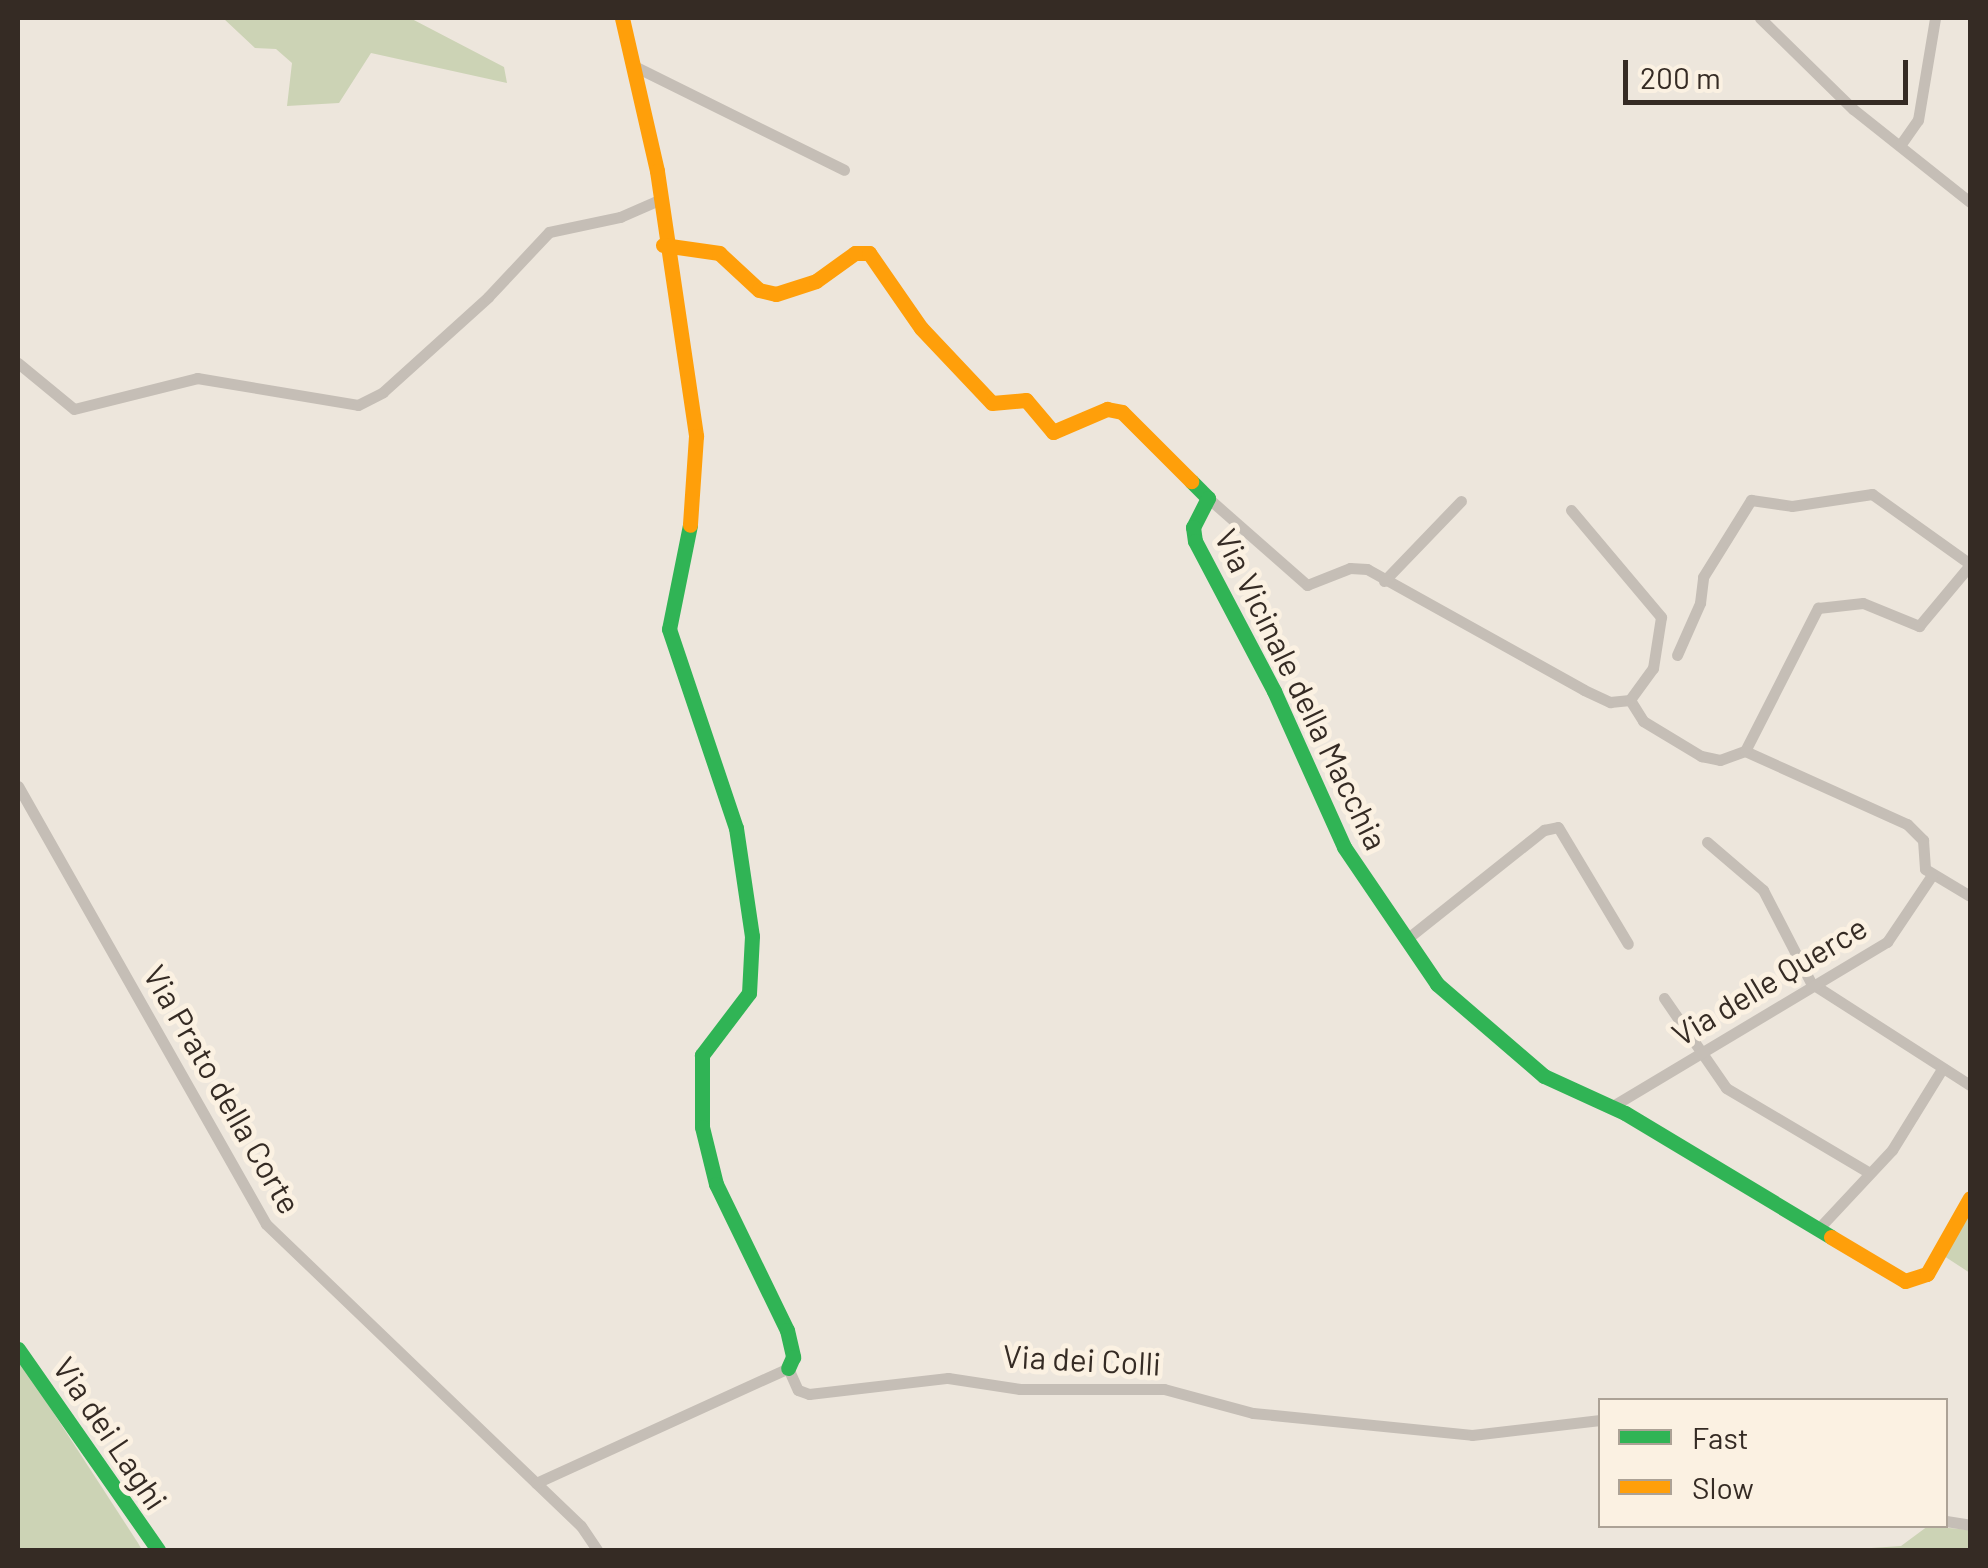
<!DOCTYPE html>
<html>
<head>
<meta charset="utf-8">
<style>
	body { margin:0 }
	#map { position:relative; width:1988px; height:1568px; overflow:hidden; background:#ede6dc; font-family:Barlow,sans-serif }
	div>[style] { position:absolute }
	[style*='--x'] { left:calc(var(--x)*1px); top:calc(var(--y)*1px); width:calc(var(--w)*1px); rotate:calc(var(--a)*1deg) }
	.green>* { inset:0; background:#ccd3b5 }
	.street>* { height:11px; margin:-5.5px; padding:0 5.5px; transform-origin:5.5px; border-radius:5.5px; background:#c5beb6 }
	.fast>* { height:15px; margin:-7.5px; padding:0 7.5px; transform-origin:7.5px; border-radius:7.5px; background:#30b455 }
	.slow>* { height:15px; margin:-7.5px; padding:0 7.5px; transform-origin:7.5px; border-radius:7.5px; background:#ff9f0a }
	span { translate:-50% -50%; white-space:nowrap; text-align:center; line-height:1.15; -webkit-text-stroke:10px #fbf1e2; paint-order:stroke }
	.street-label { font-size:32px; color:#352b24 }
	.frame { position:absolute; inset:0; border:20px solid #352b24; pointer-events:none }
	.legend { position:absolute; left:1598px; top:1398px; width:350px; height:130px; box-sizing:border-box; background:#fbf1e2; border:2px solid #aca296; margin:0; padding:12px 18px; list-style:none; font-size:30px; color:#352b24 }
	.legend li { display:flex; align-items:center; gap:20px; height:50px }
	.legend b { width:50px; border:2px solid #aca296 }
	.scale { position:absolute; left:1623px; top:60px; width:285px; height:45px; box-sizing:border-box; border:5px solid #352b24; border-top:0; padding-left:12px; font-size:30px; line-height:35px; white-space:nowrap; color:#352b24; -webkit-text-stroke:8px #fbf1e2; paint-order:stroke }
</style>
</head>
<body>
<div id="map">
	<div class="green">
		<div style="clip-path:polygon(223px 18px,410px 18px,504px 67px,507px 83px,371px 53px,339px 103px,287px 106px,292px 63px,276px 49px,255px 48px)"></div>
		<div style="clip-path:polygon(1970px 1209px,1970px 1273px,1944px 1256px)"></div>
		<div style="clip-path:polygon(18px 1358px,138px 1543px,142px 1550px,18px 1550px)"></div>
		<div style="clip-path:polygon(1928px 1526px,1970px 1530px,1970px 1550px,1842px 1550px,1901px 1546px)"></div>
	</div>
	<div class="street">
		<div style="--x:1760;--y:18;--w:130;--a:44.4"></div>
		<div style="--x:1853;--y:109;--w:149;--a:38.5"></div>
		<div style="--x:636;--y:67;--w:232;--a:26.3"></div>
		<div style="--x:1901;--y:144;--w:29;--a:-55"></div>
		<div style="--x:1918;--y:120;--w:103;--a:-80.5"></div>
		<div style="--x:18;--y:363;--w:72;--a:39.4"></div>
		<div style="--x:74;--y:409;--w:127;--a:-14.1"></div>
		<div style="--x:197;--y:378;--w:163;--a:9.5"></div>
		<div style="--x:358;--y:405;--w:28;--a:-27"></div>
		<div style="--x:383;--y:392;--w:142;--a:-42.1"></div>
		<div style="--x:488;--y:297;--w:89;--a:-46.8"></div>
		<div style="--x:549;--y:232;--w:73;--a:-11.9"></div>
		<div style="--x:620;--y:217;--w:45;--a:-23.7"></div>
		<div style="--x:1208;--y:498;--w:132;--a:41.3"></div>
		<div style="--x:1307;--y:585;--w:46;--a:-21.6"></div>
		<div style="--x:1350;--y:568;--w:17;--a:3"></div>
		<div style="--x:1367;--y:569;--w:248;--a:29.1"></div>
		<div style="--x:1584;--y:690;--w:29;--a:25"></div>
		<div style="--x:1610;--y:702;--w:20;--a:-6"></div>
		<div style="--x:1630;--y:700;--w:25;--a:58"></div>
		<div style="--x:1643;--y:721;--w:68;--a:31.1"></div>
		<div style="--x:1701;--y:756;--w:19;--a:12"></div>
		<div style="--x:1720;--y:760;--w:27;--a:-20"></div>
		<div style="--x:1745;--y:751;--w:178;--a:24.3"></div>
		<div style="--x:1907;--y:824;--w:23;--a:45"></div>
		<div style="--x:1923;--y:840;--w:29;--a:86"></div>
		<div style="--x:1925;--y:869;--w:52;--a:31"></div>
		<div style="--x:1571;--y:510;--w:140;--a:49.9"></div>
		<div style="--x:1661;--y:617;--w:52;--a:98.9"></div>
		<div style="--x:1653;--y:668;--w:39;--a:126"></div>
		<div style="--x:1384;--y:581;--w:111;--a:-46.1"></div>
		<div style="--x:1677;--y:655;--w:57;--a:-66.1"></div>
		<div style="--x:1700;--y:603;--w:26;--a:-83"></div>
		<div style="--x:1703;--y:577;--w:91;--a:-58.1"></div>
		<div style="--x:1751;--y:500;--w:41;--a:8.3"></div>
		<div style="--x:1792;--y:506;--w:81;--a:-8.5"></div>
		<div style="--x:1872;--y:494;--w:120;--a:35.5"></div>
		<div style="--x:1745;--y:751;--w:161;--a:-63"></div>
		<div style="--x:1818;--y:608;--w:45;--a:-6.3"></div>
		<div style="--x:1863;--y:603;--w:61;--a:22.3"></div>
		<div style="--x:1919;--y:626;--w:80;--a:-50.1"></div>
		<div style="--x:18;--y:786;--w:503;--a:60.48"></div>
		<div style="--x:266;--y:1224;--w:436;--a:43.8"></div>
		<div style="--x:581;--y:1526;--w:29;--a:56"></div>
		<div style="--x:1707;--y:842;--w:74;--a:40.6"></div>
		<div style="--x:1763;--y:890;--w:105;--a:62.7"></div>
		<div style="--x:1811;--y:983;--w:189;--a:32.7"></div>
		<div style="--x:1408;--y:938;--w:174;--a:-38.5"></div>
		<div style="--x:1544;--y:830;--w:14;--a:-12"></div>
		<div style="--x:1558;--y:827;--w:136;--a:59.1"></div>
		<div style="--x:1664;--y:998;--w:109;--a:55.4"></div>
		<div style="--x:1726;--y:1088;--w:167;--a:30.6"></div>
		<div style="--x:1611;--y:1107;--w:322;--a:-30.9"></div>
		<div style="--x:1887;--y:942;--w:81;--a:-56.1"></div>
		<div style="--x:1820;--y:1227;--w:105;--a:-46.9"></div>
		<div style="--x:1892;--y:1150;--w:95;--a:-58.3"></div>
		<div style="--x:536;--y:1483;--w:277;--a:-24.5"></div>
		<div style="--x:788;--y:1368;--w:24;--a:66"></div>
		<div style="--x:798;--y:1390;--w:12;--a:20"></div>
		<div style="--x:809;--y:1394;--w:140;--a:-6.6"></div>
		<div style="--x:948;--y:1378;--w:73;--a:8.7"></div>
		<div style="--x:1020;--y:1389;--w:144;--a:0"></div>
		<div style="--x:1164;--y:1389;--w:92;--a:15.1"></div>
		<div style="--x:1253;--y:1413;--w:220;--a:5.7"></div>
		<div style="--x:1472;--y:1435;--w:129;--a:-6.7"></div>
		<div style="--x:1946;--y:1521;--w:24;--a:9"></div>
	</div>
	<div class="fast">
		<div style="--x:1191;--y:481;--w:24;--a:45"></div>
		<div style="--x:1208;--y:498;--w:33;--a:117"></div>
		<div style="--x:1193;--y:527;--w:14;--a:82"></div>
		<div style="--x:1195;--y:541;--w:170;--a:62.2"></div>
		<div style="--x:1274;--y:691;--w:171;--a:65.8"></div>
		<div style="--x:1344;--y:847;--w:166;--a:55.8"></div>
		<div style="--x:1437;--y:984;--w:141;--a:40.7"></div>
		<div style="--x:1544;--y:1076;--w:89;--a:24.6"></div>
		<div style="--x:1625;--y:1113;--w:240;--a:31"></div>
		<div style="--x:690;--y:525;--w:106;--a:101.4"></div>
		<div style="--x:669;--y:629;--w:210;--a:71.4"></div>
		<div style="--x:736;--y:828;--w:109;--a:81.6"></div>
		<div style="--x:752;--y:936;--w:57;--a:93"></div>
		<div style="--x:749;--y:993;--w:78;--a:127.2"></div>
		<div style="--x:702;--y:1055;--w:72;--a:90"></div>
		<div style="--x:702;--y:1127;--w:59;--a:76.2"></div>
		<div style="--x:716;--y:1184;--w:162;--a:64.1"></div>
		<div style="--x:787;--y:1330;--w:28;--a:77"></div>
		<div style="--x:793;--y:1357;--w:12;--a:114"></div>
		<div style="--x:18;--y:1349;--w:245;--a:55.1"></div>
	</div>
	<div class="slow">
		<div style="--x:622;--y:18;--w:157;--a:77.1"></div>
		<div style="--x:657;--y:171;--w:268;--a:81.6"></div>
		<div style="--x:696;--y:436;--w:89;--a:93.9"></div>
		<div style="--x:663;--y:245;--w:57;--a:8.1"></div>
		<div style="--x:719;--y:253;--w:54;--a:42.8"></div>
		<div style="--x:759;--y:290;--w:17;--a:13"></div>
		<div style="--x:776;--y:294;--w:42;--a:-18"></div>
		<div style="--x:816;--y:281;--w:48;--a:-35.7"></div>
		<div style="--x:855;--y:253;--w:14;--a:0"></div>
		<div style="--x:869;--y:253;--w:91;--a:55.3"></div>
		<div style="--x:921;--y:328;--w:103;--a:46.6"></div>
		<div style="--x:992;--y:403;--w:34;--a:-5"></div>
		<div style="--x:1026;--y:400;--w:42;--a:49.8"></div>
		<div style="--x:1053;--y:432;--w:59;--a:-23.1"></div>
		<div style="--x:1107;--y:409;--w:15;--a:11"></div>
		<div style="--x:1122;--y:412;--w:98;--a:45"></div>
		<div style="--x:1831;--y:1237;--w:86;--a:30.7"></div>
		<div style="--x:1905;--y:1281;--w:23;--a:-18"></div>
		<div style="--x:1927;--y:1274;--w:87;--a:-60.5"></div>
	</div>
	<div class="street-label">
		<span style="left:1302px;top:689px;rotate:64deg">Via Vicinale della Macchia</span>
		<span style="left:1769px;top:980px;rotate:-31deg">Via delle Querce</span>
		<span style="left:223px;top:1089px;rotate:60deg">Via Prato della Corte</span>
		<span style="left:1082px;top:1359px;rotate:3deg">Via dei Colli</span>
		<span style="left:111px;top:1433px;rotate:56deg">Via dei Laghi</span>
	</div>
	<div class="frame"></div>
	<ul class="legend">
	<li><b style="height:12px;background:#30b455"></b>Fast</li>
	<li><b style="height:12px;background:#ff9f0a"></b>Slow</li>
	</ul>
	<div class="scale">200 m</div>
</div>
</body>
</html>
